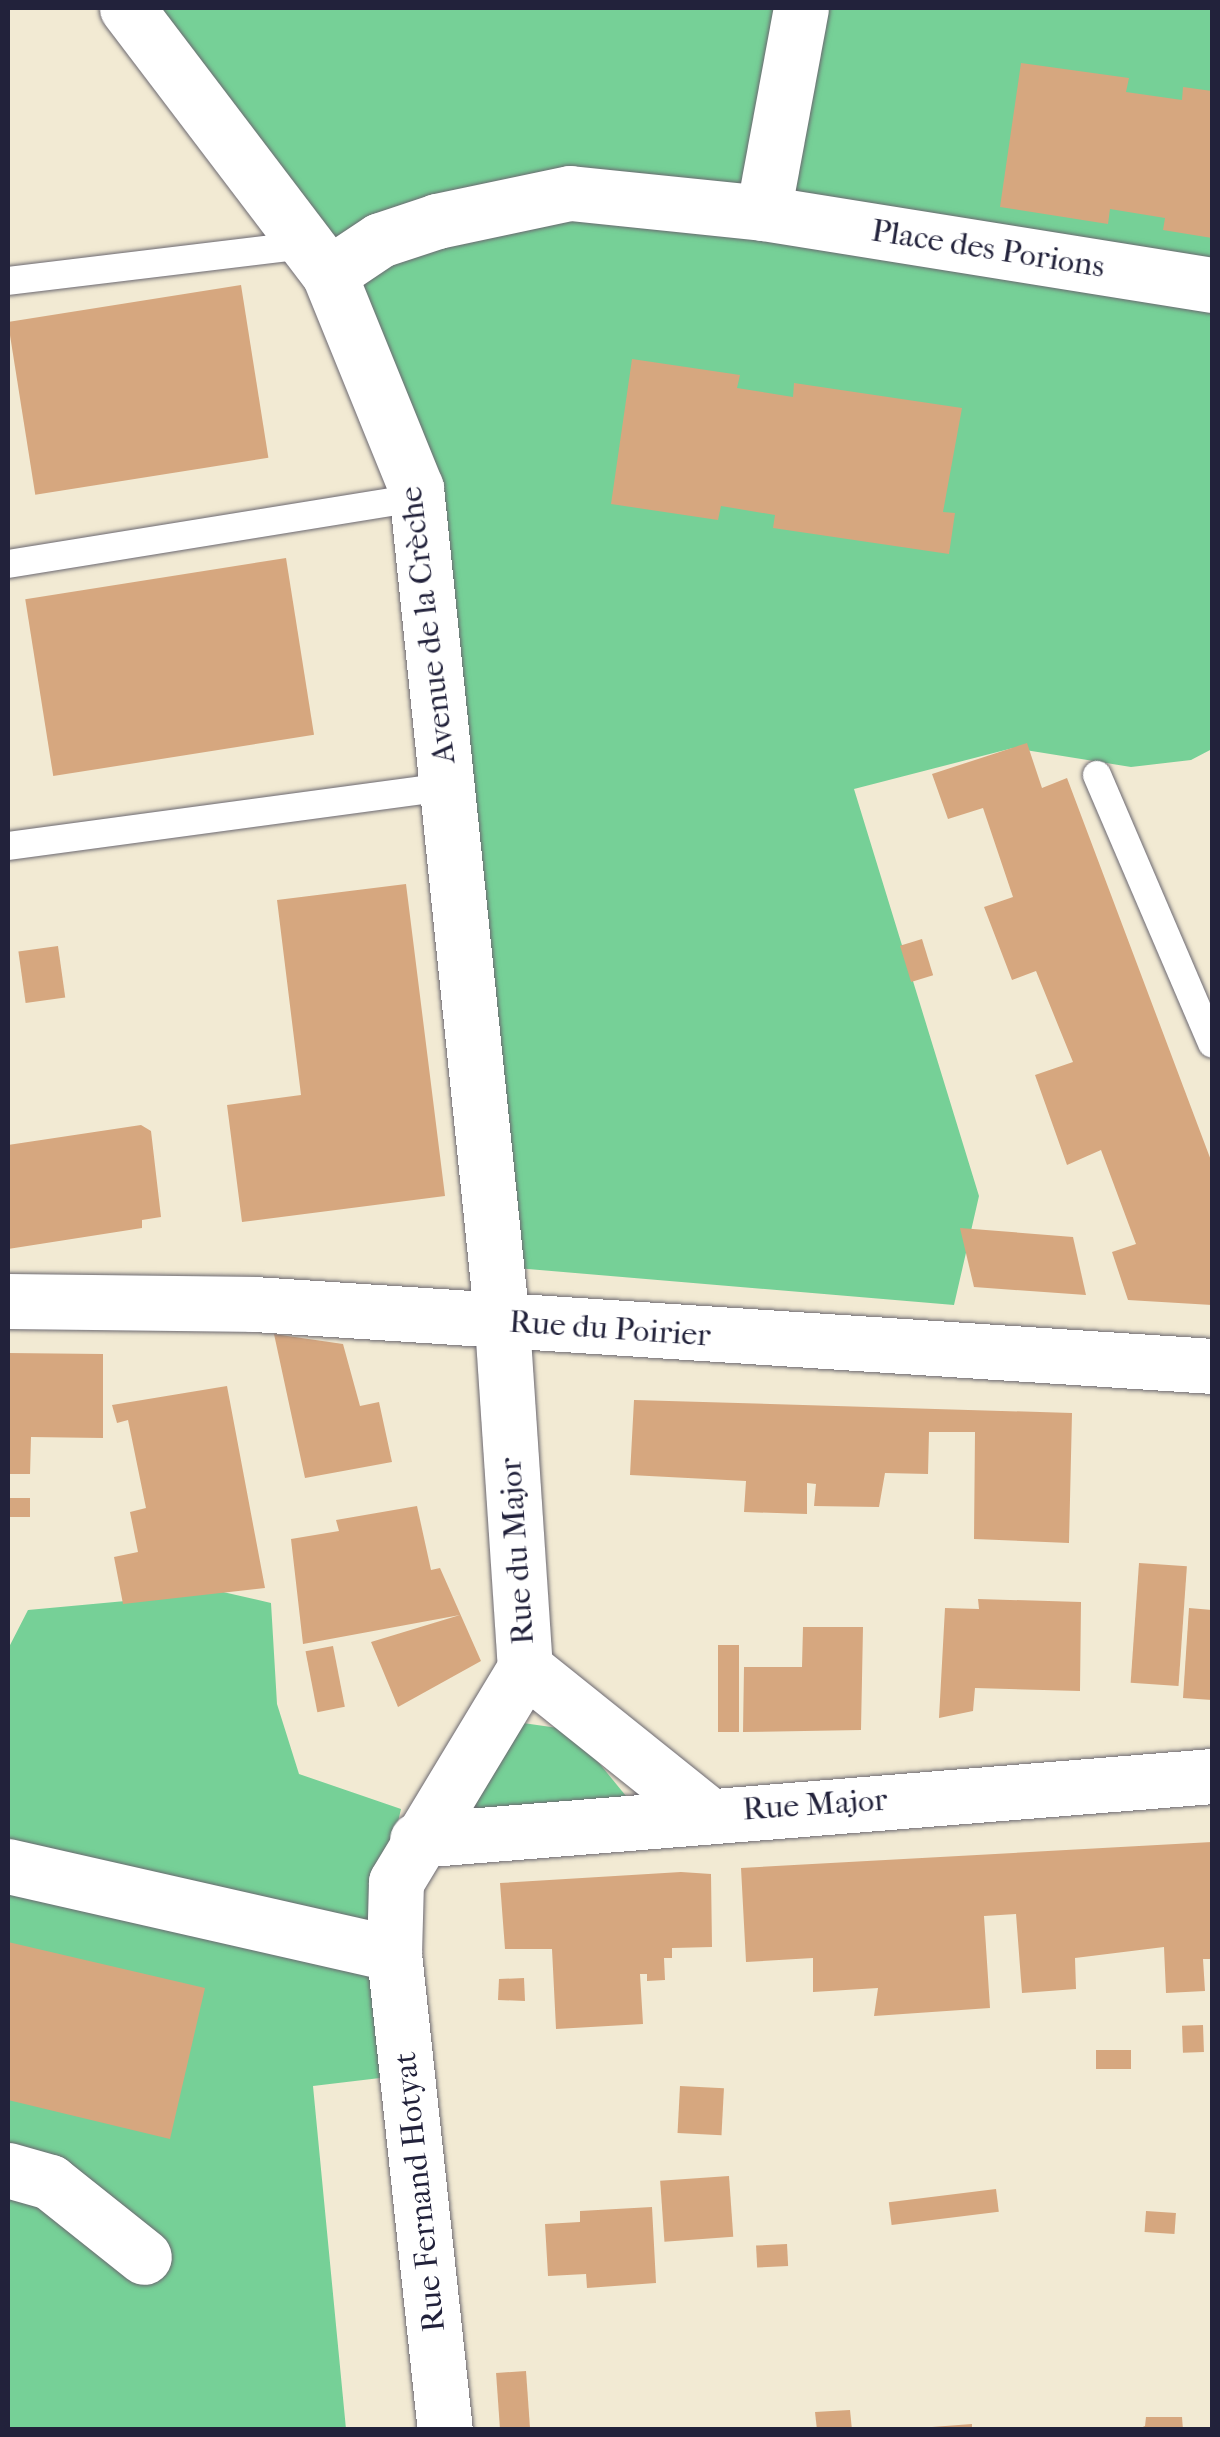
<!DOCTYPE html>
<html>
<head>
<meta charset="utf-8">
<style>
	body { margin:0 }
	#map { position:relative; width:1220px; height:2437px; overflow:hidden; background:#f2ead3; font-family:"IM FELL French Canon",serif }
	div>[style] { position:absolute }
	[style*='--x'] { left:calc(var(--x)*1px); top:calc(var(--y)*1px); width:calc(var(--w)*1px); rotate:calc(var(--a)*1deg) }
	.green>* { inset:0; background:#76d097 }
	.building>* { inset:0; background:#d6a77f; transform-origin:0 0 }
	.roads { filter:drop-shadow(0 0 2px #6b6870) drop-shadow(0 0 2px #6b6870) }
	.lane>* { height:28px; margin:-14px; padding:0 14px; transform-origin:14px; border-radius:14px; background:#fff }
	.street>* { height:55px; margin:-27.5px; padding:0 27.5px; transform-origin:27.5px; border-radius:27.5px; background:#fff }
	.secondary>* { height:55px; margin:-27.5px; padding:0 27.5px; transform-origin:27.5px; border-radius:27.5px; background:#fff }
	span { translate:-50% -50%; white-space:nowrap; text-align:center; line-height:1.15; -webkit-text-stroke:8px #fff; paint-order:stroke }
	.street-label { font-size:32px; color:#22223b }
	.frame { position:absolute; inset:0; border:10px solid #22223b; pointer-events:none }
</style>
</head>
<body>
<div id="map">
	<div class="green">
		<div style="clip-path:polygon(159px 8px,1212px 8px,1212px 749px,1191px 760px,1131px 767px,1013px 748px,854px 789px,979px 1196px,954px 1305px,516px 1268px,381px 351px)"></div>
		<div style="clip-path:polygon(223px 1592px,271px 1603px,277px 1704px,299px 1774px,401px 1809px,373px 1928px,380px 2078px,313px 2086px,346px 2429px,8px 2430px,8px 1649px,28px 1610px)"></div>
		<div style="clip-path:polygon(509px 1721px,572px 1730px,644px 1818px,462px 1836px)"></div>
	</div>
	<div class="building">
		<div style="clip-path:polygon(1021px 63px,1129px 78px,1126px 92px,1182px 100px,1183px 87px,1212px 91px,1212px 238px,1163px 230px,1165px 218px,1110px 209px,1108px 224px,1000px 207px)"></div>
		<div style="left:241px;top:285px;width:175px;height:236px;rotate:81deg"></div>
		<div style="clip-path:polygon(632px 359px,740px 375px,737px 388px,793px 397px,794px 383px,962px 408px,943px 512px,955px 513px,949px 554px,773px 528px,775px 515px,721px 506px,718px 520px,611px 504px)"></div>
		<div style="left:286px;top:558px;width:179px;height:264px;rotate:81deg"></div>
		<div style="clip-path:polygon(1027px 743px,1042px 788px,1067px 778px,1212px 1163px,1212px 1305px,1128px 1300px,1112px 1252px,1136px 1244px,1101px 1150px,1067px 1165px,1035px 1075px,1073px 1062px,1036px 971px,1012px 980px,984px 907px,1013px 897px,983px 808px,948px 819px,932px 774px)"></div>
		<div style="clip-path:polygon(406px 884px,445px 1196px,242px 1222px,227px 1105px,301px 1095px,277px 900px)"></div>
		<div style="left:922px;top:939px;width:38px;height:23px;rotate:73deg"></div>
		<div style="left:58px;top:946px;width:52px;height:40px;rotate:82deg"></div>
		<div style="clip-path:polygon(141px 1125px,151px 1131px,161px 1217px,142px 1220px,142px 1228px,8px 1249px,8px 1145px)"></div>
		<div style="clip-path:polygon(960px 1228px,1073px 1237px,1086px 1295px,974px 1287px)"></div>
		<div style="clip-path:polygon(274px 1334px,343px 1344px,360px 1406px,379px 1402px,392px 1462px,305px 1478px)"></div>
		<div style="clip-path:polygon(8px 1353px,103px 1354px,103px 1438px,31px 1437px,30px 1474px,8px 1474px)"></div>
		<div style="clip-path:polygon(227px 1386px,265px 1588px,123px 1604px,114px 1557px,138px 1552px,130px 1512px,146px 1508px,128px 1420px,117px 1423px,112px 1405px)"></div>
		<div style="clip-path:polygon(634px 1400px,1072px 1413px,1069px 1543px,974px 1539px,975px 1432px,929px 1432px,928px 1474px,885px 1473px,879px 1507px,814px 1506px,816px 1484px,807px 1483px,807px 1514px,744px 1512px,746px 1481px,630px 1475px)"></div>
		<div style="left:8px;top:1498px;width:22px;height:19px"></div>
		<div style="clip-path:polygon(417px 1506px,431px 1570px,440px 1568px,481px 1661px,398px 1707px,371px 1642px,460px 1615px,303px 1644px,291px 1539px,339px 1531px,336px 1520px)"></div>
		<div style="left:1139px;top:1563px;width:48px;height:120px;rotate:4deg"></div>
		<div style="clip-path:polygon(978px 1599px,1081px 1602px,1080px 1691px,975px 1688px,973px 1711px,939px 1718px,945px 1608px,979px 1609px)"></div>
		<div style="clip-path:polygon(1189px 1608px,1212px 1610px,1212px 1700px,1183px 1698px)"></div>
		<div style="clip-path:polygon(803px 1627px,863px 1627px,861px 1730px,743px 1732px,744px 1667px,802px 1667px)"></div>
		<div style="left:718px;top:1645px;width:21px;height:87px"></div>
		<div style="left:333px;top:1646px;width:62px;height:28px;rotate:79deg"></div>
		<div style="clip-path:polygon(1212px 1842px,1212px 1959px,1203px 1959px,1205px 1991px,1166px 1993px,1164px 1947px,1075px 1958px,1076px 1989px,1022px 1993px,1016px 1914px,984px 1916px,990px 2008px,874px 2016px,878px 1988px,813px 1992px,813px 1958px,746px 1962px,741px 1868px)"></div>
		<div style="clip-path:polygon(681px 1872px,711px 1874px,712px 1947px,672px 1948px,672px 1958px,664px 1958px,665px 1980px,647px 1981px,647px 1974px,640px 1974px,643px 2024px,556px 2029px,552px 1949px,505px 1949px,500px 1883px)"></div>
		<div style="clip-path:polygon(8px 1942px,205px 1988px,170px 2139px,8px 2100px)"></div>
		<div style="clip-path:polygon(524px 1978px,525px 2001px,498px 2000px,499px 1979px)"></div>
		<div style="left:1203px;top:2025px;width:27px;height:21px;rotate:88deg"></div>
		<div style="left:1096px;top:2050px;width:35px;height:19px"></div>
		<div style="left:680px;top:2086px;width:44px;height:47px;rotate:3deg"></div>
		<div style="left:729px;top:2176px;width:61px;height:69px;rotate:86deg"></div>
		<div style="left:996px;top:2189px;width:23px;height:108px;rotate:83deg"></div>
		<div style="clip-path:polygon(652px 2207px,656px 2283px,587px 2288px,586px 2274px,548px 2276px,545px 2224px,580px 2222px,580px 2211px)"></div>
		<div style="left:1146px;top:2211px;width:30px;height:21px;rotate:4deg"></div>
		<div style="left:787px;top:2244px;width:22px;height:31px;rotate:87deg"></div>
		<div style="left:526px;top:2371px;width:59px;height:30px;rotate:86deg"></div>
		<div style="clip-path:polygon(850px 2410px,852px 2430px,817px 2430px,815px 2412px)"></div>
		<div style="clip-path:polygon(1146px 2417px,1182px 2417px,1183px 2430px,1136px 2430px,1145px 2426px)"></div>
		<div style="clip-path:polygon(972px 2424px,972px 2430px,932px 2430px,932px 2427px)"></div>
	</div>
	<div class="roads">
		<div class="lane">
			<div style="--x:8;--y:281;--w:301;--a:-6.9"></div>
			<div style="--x:8;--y:564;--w:413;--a:-9.2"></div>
			<div style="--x:1097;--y:775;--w:292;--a:66.8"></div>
			<div style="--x:8;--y:846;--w:443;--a:-7.7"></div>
		</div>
		<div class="street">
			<div style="--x:763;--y:213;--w:455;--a:9.1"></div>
			<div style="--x:329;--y:274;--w:61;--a:-33.7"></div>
			<div style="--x:380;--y:240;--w:60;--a:-18.4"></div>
			<div style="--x:437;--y:221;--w:136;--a:-11.9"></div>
			<div style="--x:570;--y:193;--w:194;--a:5.9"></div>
			<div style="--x:763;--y:213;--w:208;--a:-79.5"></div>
			<div style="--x:8;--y:1301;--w:246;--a:0.7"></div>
			<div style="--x:254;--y:1304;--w:960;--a:3.7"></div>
			<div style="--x:525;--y:1668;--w:231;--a:38.7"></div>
			<div style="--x:417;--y:1840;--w:798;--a:-4.6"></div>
			<div style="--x:8;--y:1866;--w:396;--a:12.8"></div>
			<div style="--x:8;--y:2170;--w:44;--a:15.9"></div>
			<div style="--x:50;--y:2182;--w:120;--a:38.6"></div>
		</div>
		<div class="secondary">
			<div style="--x:127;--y:8;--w:334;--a:52.8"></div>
			<div style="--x:329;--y:274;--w:231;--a:67.9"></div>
			<div style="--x:416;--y:488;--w:839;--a:84.12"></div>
			<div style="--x:502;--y:1323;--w:346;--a:86.2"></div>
			<div style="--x:525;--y:1668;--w:250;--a:121.1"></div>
			<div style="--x:396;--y:1882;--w:72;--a:91.6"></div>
			<div style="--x:394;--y:1954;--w:479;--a:83.9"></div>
		</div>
	</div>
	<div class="street-label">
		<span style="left:988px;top:249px;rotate:9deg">Place des Porions</span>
		<span style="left:428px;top:625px;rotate:-97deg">Avenue de la Crèche</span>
		<span style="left:610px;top:1329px;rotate:4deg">Rue du Poirier</span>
		<span style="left:517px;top:1551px;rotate:-94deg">Rue du Major</span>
		<span style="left:815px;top:1805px;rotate:-4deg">Rue Major</span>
		<span style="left:420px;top:2192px;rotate:-96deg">Rue Fernand Hotyat</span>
	</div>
	<div class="frame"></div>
</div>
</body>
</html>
